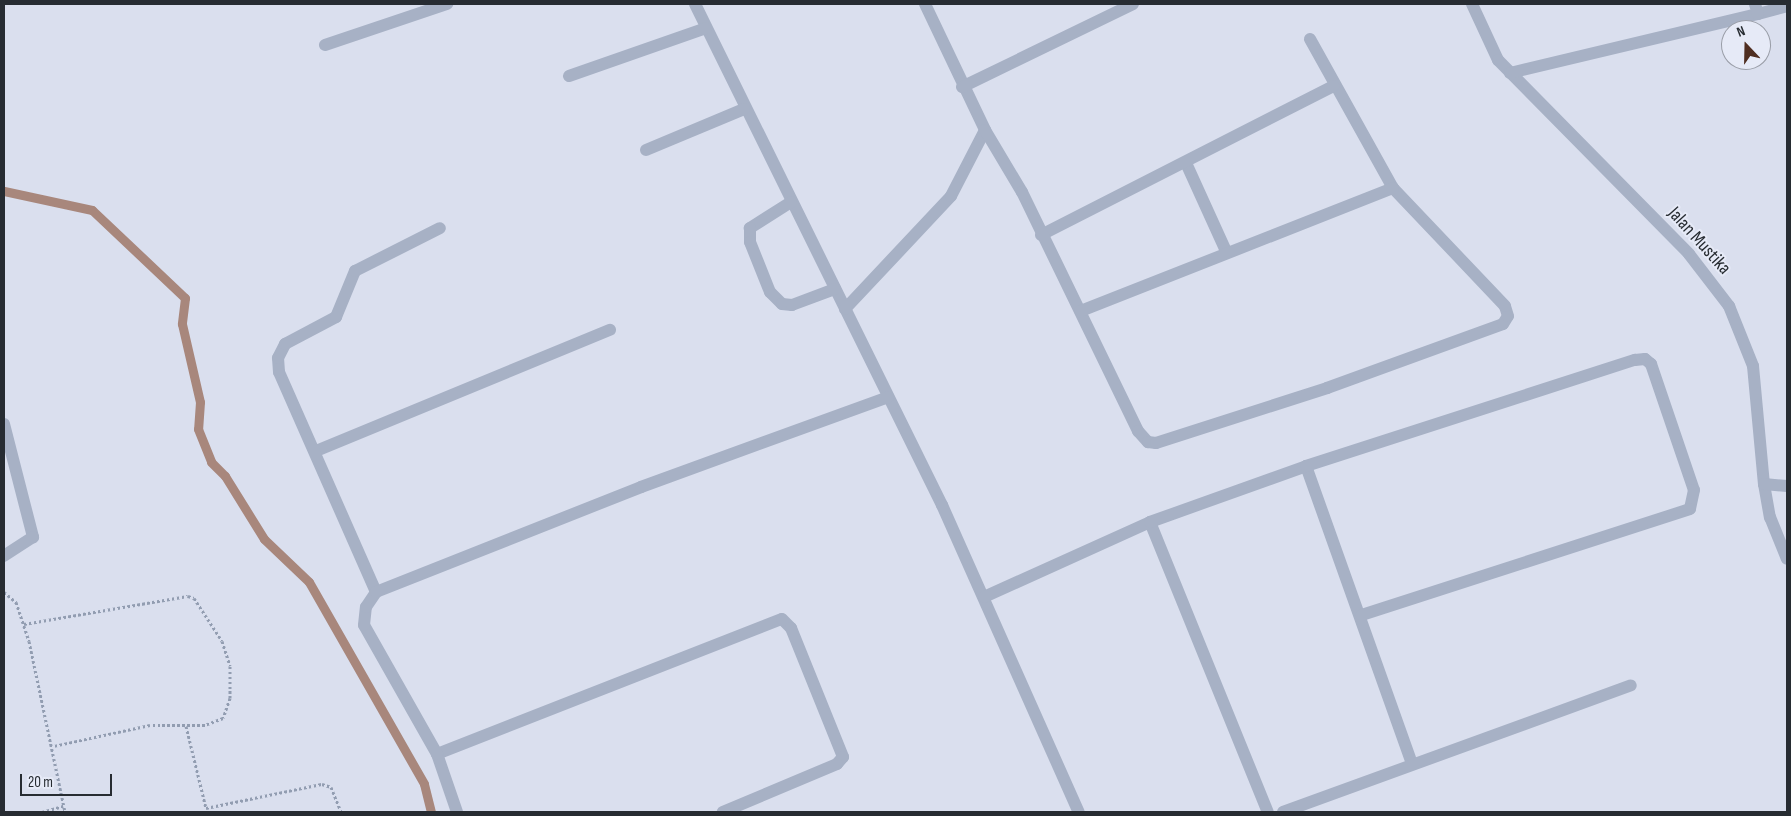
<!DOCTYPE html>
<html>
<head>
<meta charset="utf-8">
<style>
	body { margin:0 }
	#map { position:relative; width:1791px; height:816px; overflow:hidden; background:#dadfee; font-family:"Sofia Sans Condensed",sans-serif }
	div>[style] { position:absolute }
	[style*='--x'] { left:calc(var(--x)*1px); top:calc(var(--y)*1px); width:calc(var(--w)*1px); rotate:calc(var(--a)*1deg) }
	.stream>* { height:9px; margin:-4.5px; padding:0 4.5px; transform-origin:4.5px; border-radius:4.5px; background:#a8877c }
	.path>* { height:3px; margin-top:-1.5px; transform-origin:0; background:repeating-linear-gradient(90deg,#929db1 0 2.5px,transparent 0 5px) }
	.minor>* { height:12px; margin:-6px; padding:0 6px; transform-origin:6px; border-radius:6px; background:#a7b1c5 }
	span { translate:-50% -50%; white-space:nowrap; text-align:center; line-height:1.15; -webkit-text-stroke:4px #e6eaf7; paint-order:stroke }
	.street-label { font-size:19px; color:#272c32 }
	.frame { position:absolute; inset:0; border:5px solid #272c32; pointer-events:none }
	.north { position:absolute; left:1721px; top:20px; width:50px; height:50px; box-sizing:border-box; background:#e6eaf7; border:1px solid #9a9ea8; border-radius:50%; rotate:339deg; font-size:14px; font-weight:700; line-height:20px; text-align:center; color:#272c32 }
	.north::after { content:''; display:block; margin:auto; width:18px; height:22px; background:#4f2e21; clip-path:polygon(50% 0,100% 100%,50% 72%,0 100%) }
	.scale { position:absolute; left:20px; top:774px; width:92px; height:22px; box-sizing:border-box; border:2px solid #272c32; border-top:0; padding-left:6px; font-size:15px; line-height:18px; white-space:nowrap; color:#272c32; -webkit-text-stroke:4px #e6eaf7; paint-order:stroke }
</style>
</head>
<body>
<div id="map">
	<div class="stream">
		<div style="--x:4;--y:191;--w:90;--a:12.2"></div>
		<div style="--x:92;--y:210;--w:128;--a:43.4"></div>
		<div style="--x:185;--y:298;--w:26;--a:97"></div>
		<div style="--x:182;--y:324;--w:80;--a:77"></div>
		<div style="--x:200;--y:402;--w:27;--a:94"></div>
		<div style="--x:198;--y:429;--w:35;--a:68"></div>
		<div style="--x:211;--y:462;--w:20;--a:45"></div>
		<div style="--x:225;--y:476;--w:74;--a:58.2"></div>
		<div style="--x:264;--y:539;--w:62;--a:43.7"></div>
		<div style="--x:309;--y:582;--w:232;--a:60.3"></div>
		<div style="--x:424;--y:784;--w:29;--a:76"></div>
	</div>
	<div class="path">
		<div style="--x:4;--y:592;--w:16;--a:40"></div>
		<div style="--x:16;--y:602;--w:41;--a:71.6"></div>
		<div style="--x:29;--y:641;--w:175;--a:78.1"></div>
		<div style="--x:24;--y:624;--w:166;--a:-9.7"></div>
		<div style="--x:188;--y:596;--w:6;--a:18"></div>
		<div style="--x:194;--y:598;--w:51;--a:56.9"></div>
		<div style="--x:222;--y:641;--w:26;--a:72"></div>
		<div style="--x:230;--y:666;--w:32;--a:90"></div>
		<div style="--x:230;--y:698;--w:21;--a:109"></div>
		<div style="--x:223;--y:718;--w:19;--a:159"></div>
		<div style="--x:205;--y:725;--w:55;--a:180"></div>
		<div style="--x:150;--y:725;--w:98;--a:167.7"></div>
		<div style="--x:186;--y:726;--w:84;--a:76.3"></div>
		<div style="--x:206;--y:808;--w:118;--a:-11.7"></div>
		<div style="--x:322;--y:784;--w:9;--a:18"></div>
		<div style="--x:331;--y:787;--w:27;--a:68"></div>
		<div style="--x:42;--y:812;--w:22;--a:-16"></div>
	</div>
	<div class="minor">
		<div style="--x:695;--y:4;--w:559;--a:63.76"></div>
		<div style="--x:942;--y:505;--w:336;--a:66"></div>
		<div style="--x:925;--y:4;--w:140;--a:64.5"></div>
		<div style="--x:1472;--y:4;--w:62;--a:65.1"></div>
		<div style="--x:1498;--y:60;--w:272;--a:45.4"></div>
		<div style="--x:1689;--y:254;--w:66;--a:52.4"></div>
		<div style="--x:1729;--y:306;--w:65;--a:68.2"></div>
		<div style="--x:1753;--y:366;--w:119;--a:84.7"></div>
		<div style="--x:1764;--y:484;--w:34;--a:80"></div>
		<div style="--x:1770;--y:517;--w:45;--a:68"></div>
		<div style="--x:1758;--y:14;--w:30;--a:-15"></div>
		<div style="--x:1310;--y:39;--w:171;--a:60.9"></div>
		<div style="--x:325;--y:45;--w:129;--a:-18.6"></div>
		<div style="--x:1510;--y:73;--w:255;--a:-13.4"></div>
		<div style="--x:1758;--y:14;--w:10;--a:-107"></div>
		<div style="--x:569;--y:76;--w:145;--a:-19.3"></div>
		<div style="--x:962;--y:87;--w:190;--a:-25.9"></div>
		<div style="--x:646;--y:150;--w:106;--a:-22.7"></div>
		<div style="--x:1186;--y:163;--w:97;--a:65.6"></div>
		<div style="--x:791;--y:202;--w:49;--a:147.6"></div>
		<div style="--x:750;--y:228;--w:14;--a:90"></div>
		<div style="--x:750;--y:242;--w:54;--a:68.2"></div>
		<div style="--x:770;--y:292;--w:17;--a:45"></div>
		<div style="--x:782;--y:304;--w:10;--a:6"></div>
		<div style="--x:792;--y:305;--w:46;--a:-20.4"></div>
		<div style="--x:1041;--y:235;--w:328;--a:-27"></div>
		<div style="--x:845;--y:309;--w:155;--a:-46.8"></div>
		<div style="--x:951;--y:196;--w:74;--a:-62.7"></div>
		<div style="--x:985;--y:130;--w:72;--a:59.2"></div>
		<div style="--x:1022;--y:192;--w:266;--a:64.1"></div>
		<div style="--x:1138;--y:431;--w:15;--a:48"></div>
		<div style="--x:1148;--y:442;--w:8;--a:7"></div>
		<div style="--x:1156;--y:443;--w:180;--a:-17.8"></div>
		<div style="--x:1327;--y:388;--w:187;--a:-20"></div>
		<div style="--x:1503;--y:324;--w:9;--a:-58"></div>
		<div style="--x:1508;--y:316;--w:10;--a:-107"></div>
		<div style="--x:1505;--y:306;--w:163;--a:-133.5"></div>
		<div style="--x:1393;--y:188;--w:336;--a:158.5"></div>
		<div style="--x:4;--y:424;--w:117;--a:75.6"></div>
		<div style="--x:33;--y:537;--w:35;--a:147"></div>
		<div style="--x:316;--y:451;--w:318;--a:-22.4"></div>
		<div style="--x:1306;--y:466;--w:315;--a:70.4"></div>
		<div style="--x:1764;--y:484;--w:23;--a:5"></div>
		<div style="--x:1150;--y:522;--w:313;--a:67.9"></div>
		<div style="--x:376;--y:592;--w:240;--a:-113.8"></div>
		<div style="--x:279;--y:372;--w:14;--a:-94"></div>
		<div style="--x:278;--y:358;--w:16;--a:-63"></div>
		<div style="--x:285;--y:344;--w:58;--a:-27.9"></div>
		<div style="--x:336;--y:317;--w:50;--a:-67.6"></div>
		<div style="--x:355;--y:271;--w:95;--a:-26.8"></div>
		<div style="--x:984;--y:597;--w:182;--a:-24.3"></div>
		<div style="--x:1150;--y:522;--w:166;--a:-19.7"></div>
		<div style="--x:1306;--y:466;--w:346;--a:-17.9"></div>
		<div style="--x:1635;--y:360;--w:10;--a:-6"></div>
		<div style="--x:1645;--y:359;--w:8;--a:40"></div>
		<div style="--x:1651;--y:364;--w:133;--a:71.2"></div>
		<div style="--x:1694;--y:490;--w:19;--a:102"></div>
		<div style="--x:1690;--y:509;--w:345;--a:162.1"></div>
		<div style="--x:437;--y:754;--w:370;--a:-21.4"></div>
		<div style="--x:782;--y:619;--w:13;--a:45"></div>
		<div style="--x:791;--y:628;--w:139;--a:68"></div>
		<div style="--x:843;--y:757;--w:9;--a:131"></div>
		<div style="--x:837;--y:764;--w:124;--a:157.2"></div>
		<div style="--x:457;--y:812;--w:61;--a:-109"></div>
		<div style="--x:437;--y:754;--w:148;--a:-119.5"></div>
		<div style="--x:364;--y:625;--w:18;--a:-84"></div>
		<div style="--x:366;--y:607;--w:18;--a:-56"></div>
		<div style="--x:376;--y:592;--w:285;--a:-21.6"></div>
		<div style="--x:641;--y:487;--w:263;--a:-20"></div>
		<div style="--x:1283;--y:812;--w:370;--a:-20"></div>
	</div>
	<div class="street-label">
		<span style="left:1699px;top:241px;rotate:48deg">Jalan Mustika</span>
	</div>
	<div class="frame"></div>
	<div class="north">N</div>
	<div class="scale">20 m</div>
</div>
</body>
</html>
